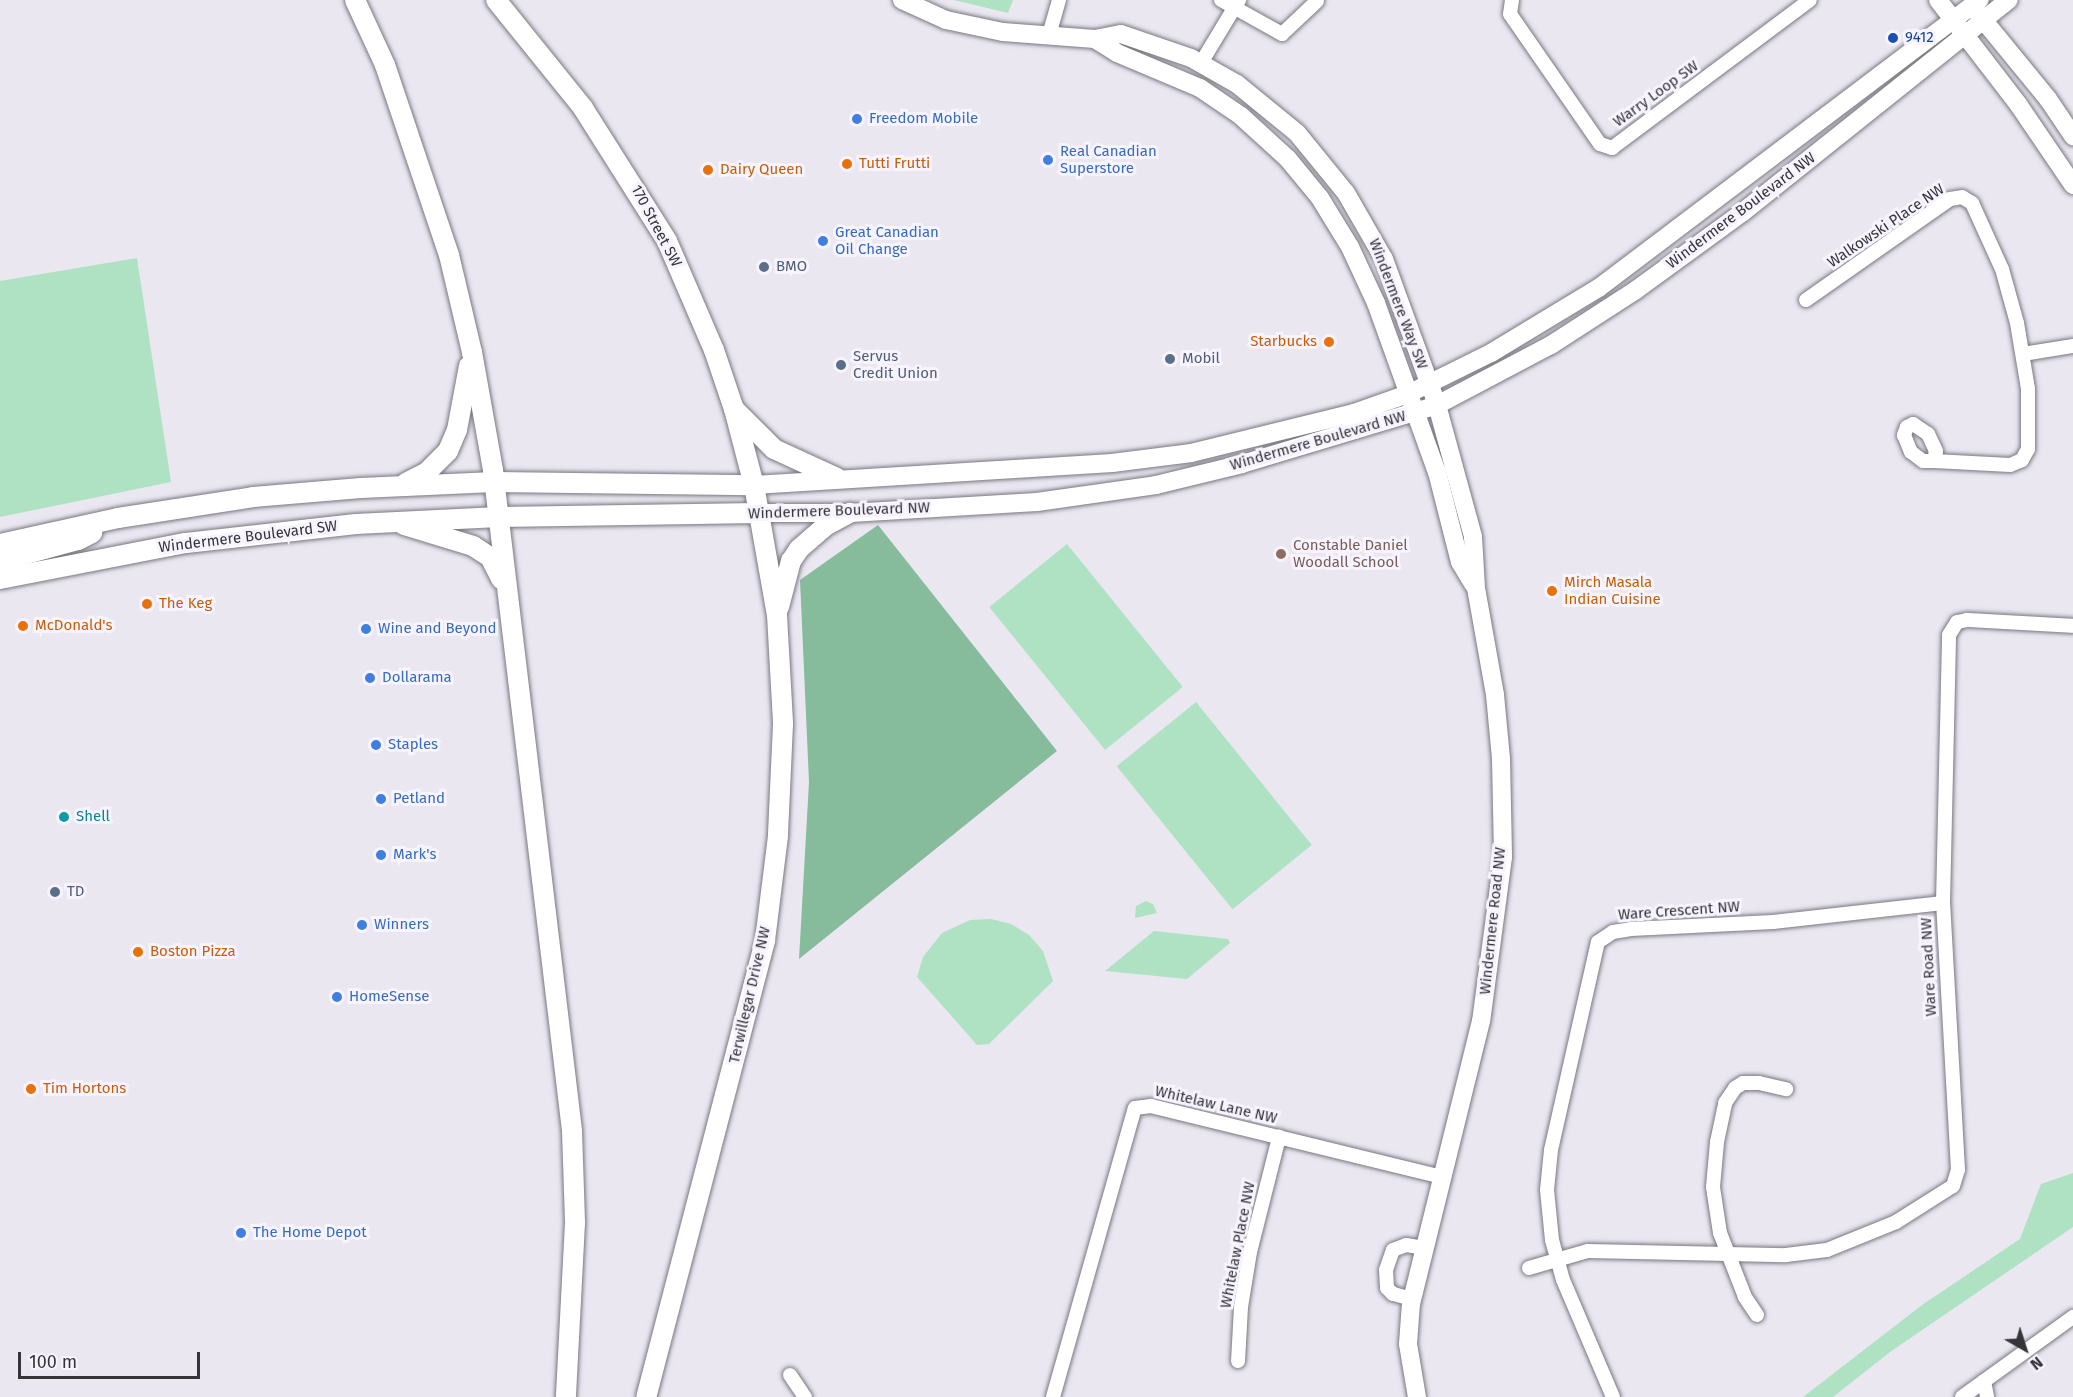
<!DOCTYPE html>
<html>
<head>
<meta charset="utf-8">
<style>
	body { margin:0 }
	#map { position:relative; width:2073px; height:1397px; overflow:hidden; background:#eae7f1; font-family:"Fira Sans",sans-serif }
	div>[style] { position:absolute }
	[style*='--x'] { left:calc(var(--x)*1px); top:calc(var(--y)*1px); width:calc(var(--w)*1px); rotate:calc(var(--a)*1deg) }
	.green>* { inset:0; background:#afe2c3; transform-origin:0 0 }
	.forest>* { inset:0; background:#86bc9c }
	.roads { filter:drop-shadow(0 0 2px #7a7780) drop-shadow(0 0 2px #7a7780) }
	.minor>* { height:14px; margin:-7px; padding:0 7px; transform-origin:7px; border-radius:7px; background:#fff }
	.tertiary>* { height:18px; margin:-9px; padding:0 9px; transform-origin:9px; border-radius:9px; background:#fff }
	.secondary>* { height:20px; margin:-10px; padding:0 10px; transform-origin:10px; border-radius:10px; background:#fff }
	.dots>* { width:16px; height:16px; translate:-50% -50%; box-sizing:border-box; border:3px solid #f8f4ff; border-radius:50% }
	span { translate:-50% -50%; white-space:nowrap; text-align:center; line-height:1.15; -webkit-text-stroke:6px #f8f4ff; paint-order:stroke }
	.transit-label { font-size:15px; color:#164399 }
	.left { translate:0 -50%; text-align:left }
	.street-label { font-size:15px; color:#353438 }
	.shop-label { font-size:15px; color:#366cbe }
	.food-label { font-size:15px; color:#c56008 }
	.right { translate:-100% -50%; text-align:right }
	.service-label { font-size:15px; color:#4e5e75 }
	.education-label { font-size:15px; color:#785e54 }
	.culture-label { font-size:15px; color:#0d838f }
	.north { position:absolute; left:1995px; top:1319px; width:60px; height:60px; -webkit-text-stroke:4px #f8f4ff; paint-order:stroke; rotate:141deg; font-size:16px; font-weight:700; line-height:24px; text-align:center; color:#353438 }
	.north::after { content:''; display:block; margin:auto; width:21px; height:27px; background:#353438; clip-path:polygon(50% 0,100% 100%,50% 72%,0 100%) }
	.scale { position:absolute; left:18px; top:1352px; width:182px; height:27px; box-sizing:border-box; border:3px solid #353438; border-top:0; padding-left:8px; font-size:18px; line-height:21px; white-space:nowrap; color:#353438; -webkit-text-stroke:4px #f8f4ff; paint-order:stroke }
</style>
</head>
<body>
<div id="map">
	<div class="green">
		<div style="clip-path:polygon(954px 0,1013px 0,1008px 13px)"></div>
		<div style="clip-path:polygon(137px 258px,171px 482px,0 517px,0 281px)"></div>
		<div style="left:1067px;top:544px;width:184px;height:100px;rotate:51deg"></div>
		<div style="left:1196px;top:702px;width:184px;height:102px;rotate:51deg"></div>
		<div style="clip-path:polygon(1146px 901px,1153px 904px,1157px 913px,1135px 918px,1136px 906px)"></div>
		<div style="clip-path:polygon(991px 919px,1011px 924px,1029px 935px,1043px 951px,1053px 981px,989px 1044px,977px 1045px,917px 977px,923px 957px,942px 933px,970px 920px)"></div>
		<div style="clip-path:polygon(1154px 931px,1228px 939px,1230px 943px,1187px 979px,1105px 971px)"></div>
		<div style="clip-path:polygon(2073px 1173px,2073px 1227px,1890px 1352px,1833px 1397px,1803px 1397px,1922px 1305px,2020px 1239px,2041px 1184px)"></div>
	</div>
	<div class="forest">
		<div style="clip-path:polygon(878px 525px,1057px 751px,799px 959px,809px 782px,800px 580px)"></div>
	</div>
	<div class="roads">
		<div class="minor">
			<div style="--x:1221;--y:0;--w:70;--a:29.1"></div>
			<div style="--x:1282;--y:34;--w:48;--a:-43.3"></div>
			<div style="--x:1512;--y:0;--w:14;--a:98"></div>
			<div style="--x:1510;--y:14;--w:158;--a:55.3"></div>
			<div style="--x:1600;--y:144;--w:13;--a:18"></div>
			<div style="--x:1612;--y:148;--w:247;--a:-36.8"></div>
			<div style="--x:1049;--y:35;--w:36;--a:-74"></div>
			<div style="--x:1201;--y:63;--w:74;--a:-58.9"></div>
			<div style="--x:1806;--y:300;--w:176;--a:-35"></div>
			<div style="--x:1950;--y:199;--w:12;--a:-9"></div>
			<div style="--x:1962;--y:197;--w:12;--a:31"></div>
			<div style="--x:1972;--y:203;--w:72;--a:65.6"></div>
			<div style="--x:2002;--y:269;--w:56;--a:74.5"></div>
			<div style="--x:2017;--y:323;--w:67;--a:80.5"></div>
			<div style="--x:2028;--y:389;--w:60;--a:90"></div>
			<div style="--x:2028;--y:449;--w:13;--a:119"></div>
			<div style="--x:2022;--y:460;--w:13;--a:157"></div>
			<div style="--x:2010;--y:465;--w:76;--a:-177"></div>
			<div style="--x:1934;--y:461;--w:10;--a:-79"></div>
			<div style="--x:1936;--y:451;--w:19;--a:-115"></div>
			<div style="--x:1928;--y:434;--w:18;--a:-146"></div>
			<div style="--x:1913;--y:424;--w:7;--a:153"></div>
			<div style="--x:1907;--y:427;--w:9;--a:111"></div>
			<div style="--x:1904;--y:435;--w:18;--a:68"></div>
			<div style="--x:1911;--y:452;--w:15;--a:37"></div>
			<div style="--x:1923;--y:461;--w:11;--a:0"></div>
			<div style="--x:2023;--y:354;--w:51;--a:-9.1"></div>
			<div style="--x:1529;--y:1268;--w:61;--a:-16.1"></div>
			<div style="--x:1588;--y:1251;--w:198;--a:1.2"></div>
			<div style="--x:1786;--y:1255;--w:41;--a:-7"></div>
			<div style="--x:1827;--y:1250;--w:74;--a:-22.1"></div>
			<div style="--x:1896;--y:1222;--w:67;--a:-32.3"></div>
			<div style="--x:1953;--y:1186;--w:17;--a:-73"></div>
			<div style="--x:1958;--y:1170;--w:267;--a:-93.2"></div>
			<div style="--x:1943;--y:903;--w:268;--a:-88.7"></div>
			<div style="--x:1949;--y:635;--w:15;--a:-58"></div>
			<div style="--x:1957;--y:622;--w:10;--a:-11"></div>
			<div style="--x:1967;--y:620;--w:106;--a:3.2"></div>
			<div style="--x:1412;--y:1299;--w:20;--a:-165"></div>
			<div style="--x:1393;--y:1294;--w:8;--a:-135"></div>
			<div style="--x:1387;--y:1288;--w:18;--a:-93"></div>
			<div style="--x:1386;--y:1270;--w:21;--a:-71"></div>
			<div style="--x:1393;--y:1250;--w:14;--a:-21"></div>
			<div style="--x:1406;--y:1245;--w:18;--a:9"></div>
			<div style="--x:1757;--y:1315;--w:22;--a:-124"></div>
			<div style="--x:1745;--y:1297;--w:69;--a:-111.3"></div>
			<div style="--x:1720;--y:1233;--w:47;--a:-98.7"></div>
			<div style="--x:1713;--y:1187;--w:45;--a:-84.9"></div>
			<div style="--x:1717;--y:1142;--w:40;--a:-78"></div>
			<div style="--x:1725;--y:1103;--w:18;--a:-56"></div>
			<div style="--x:1735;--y:1088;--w:9;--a:-32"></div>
			<div style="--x:1743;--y:1083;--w:16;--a:0"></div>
			<div style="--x:1759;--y:1083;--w:28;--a:13"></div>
			<div style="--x:1238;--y:1361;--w:54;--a:-86.8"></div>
			<div style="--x:1241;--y:1307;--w:56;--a:-80.7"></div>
			<div style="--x:1250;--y:1252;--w:119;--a:-75.8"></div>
			<div style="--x:790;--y:1375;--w:27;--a:56"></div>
			<div style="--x:1984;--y:1381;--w:16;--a:79"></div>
			<div style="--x:1053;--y:1397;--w:300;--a:-74.2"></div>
			<div style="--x:1135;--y:1108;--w:16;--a:-7"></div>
			<div style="--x:1151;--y:1106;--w:300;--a:13.7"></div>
			<div style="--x:1613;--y:1397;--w:127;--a:-113.1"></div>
			<div style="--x:1563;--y:1280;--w:41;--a:-105.4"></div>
			<div style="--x:1552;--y:1240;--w:50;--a:-95.7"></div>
			<div style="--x:1547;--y:1190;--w:40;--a:-84.3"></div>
			<div style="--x:1551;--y:1150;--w:213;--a:-77.3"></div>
			<div style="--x:1598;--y:942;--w:18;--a:-34"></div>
			<div style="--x:1613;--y:932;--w:18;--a:-9"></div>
			<div style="--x:1631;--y:929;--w:142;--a:-2.8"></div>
			<div style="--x:1773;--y:922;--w:171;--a:-6.4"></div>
			<div style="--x:1962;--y:1397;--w:137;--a:-35.8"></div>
		</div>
		<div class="tertiary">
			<div style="--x:902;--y:0;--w:48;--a:24.4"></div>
			<div style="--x:946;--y:20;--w:58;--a:11.9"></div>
			<div style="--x:1003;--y:32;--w:92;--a:4.4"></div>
			<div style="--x:1095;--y:39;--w:26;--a:-11"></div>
			<div style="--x:1121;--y:34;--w:74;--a:18.9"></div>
			<div style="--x:1191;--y:58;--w:53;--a:29.5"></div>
			<div style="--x:1237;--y:84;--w:77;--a:39.2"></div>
			<div style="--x:1297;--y:133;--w:77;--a:50.8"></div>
			<div style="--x:1346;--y:193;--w:76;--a:60.1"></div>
			<div style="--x:1384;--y:259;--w:155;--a:70"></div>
			<div style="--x:1437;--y:405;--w:137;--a:74.7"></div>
			<div style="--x:1473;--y:537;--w:51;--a:86.6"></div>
			<div style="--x:1476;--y:588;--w:109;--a:79.9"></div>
			<div style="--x:1495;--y:695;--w:64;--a:84.6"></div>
			<div style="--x:1501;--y:759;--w:98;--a:88.8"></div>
			<div style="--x:1503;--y:857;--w:165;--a:97.6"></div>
			<div style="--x:1481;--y:1021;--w:291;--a:103.9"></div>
			<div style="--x:1411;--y:1303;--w:41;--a:94.2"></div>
			<div style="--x:1408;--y:1344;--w:54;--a:80.4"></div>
			<div style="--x:1938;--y:0;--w:131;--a:52.4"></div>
			<div style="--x:2018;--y:104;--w:98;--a:55.8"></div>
			<div style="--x:1976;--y:11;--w:114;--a:50.7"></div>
			<div style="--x:2048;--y:99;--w:45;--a:56"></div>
			<div style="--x:1095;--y:39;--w:26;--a:32"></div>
			<div style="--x:1117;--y:53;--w:90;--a:22.9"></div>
			<div style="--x:1200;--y:88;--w:50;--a:34.3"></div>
			<div style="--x:1241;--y:116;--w:64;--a:42.5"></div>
			<div style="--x:1288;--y:159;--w:50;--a:50.6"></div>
			<div style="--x:1320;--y:198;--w:57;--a:58.5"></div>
			<div style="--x:1350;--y:247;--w:62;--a:65.1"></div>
			<div style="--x:1376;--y:303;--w:180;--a:70.2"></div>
			<div style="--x:1437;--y:472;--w:93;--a:75.7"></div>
			<div style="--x:1460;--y:562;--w:26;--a:59"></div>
			<div style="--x:754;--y:485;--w:359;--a:-3.5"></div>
			<div style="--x:1112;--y:463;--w:80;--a:-7.2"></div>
			<div style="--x:1191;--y:453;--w:168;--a:-13.8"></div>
			<div style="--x:1354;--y:413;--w:57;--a:-19.4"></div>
			<div style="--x:1408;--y:394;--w:93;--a:-26.3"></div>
			<div style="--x:1491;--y:353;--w:127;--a:-31.2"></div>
			<div style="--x:1600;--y:287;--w:476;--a:-37.1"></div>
			<div style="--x:759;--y:513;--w:91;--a:0"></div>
			<div style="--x:850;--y:513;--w:187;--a:-3.4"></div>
			<div style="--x:1037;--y:502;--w:120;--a:-8.1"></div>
			<div style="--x:1156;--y:485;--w:89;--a:-13.7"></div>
			<div style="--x:1242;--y:464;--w:204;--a:-16.8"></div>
			<div style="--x:1437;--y:405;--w:129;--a:-27.8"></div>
			<div style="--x:1551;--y:345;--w:101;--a:-32.9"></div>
			<div style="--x:1636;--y:290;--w:132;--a:-36.1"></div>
			<div style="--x:1743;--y:212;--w:340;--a:-38.6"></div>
		</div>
		<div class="secondary">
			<div style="--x:355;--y:0;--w:72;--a:65.2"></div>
			<div style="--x:385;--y:65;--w:200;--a:71.4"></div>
			<div style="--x:449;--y:255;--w:100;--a:76.7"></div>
			<div style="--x:472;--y:352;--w:120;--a:79.9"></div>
			<div style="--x:493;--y:470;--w:666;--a:83.18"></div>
			<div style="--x:572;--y:1131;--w:92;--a:88.1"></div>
			<div style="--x:575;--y:1223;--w:174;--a:93"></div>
			<div style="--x:496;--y:0;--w:139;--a:51.1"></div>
			<div style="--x:583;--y:108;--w:157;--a:57.7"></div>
			<div style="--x:667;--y:241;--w:119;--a:66.7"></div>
			<div style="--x:714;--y:350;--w:62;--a:71.3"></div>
			<div style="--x:734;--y:409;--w:79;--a:75.3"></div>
			<div style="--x:754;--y:485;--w:132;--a:80"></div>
			<div style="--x:777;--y:615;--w:109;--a:86.8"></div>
			<div style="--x:783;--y:724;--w:112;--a:92.6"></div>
			<div style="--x:778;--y:836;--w:106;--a:97.1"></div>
			<div style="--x:765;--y:941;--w:471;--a:104.6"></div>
			<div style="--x:736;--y:411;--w:54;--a:45"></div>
			<div style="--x:774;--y:449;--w:69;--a:24.7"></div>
			<div style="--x:406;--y:483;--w:22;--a:-27"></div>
			<div style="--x:426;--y:473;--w:31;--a:-45"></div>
			<div style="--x:448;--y:451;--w:23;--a:-67"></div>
			<div style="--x:457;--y:430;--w:65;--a:-79.4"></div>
			<div style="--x:404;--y:525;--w:72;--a:16.9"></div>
			<div style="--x:473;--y:546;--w:20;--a:33"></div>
			<div style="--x:490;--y:557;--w:25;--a:63"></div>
			<div style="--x:0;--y:544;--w:121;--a:-12.4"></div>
			<div style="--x:118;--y:518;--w:137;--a:-8.8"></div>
			<div style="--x:253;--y:497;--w:108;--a:-4.8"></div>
			<div style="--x:361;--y:488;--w:133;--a:-2.6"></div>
			<div style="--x:494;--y:482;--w:260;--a:0.7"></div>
			<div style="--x:0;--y:561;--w:81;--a:-15.1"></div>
			<div style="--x:78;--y:540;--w:16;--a:-27"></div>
			<div style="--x:0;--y:579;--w:189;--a:-11"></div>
			<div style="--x:186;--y:543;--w:171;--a:-6.4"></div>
			<div style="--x:356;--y:524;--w:143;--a:-2.8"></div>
			<div style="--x:499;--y:517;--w:260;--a:-0.9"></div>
			<div style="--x:779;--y:607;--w:48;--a:-75.4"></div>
			<div style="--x:791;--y:561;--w:14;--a:-56"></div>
			<div style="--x:799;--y:549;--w:37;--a:-41"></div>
			<div style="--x:827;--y:525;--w:26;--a:-28"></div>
		</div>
	</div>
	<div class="dots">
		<div style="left:1893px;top:38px;background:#1a4fb4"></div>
		<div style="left:857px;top:119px;background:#3f7fe0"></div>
		<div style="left:1048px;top:160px;background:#3f7fe0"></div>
		<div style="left:847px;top:164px;background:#e8710a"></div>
		<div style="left:708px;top:170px;background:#e8710a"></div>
		<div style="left:823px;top:241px;background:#3f7fe0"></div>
		<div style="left:764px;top:267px;background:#5c6f8a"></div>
		<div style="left:1329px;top:342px;background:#e8710a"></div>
		<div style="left:1170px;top:359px;background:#5c6f8a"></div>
		<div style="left:841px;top:365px;background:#5c6f8a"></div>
		<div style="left:1281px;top:554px;background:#8d6e63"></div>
		<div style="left:1552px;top:591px;background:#e8710a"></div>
		<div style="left:147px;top:604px;background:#e8710a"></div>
		<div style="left:23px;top:626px;background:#e8710a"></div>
		<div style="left:366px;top:629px;background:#3f7fe0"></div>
		<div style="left:370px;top:678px;background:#3f7fe0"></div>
		<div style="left:376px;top:745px;background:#3f7fe0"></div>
		<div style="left:381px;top:799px;background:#3f7fe0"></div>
		<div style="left:64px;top:817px;background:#0f9aa8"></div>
		<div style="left:381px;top:855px;background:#3f7fe0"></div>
		<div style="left:55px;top:892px;background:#5c6f8a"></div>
		<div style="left:362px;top:925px;background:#3f7fe0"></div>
		<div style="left:138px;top:952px;background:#e8710a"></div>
		<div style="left:337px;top:997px;background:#3f7fe0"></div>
		<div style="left:31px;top:1089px;background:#e8710a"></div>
		<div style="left:241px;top:1233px;background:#3f7fe0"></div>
	</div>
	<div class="transit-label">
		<span class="left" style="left:1905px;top:38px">9412</span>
	</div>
	<div class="street-label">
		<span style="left:1656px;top:94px;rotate:-36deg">Warry Loop SW</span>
		<span style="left:1741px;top:211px;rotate:-37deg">Windermere Boulevard NW</span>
		<span style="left:656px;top:226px;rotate:62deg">170 Street SW</span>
		<span style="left:1886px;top:226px;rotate:-34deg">Walkowski Place NW</span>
		<span style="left:1398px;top:304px;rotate:69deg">Windermere Way SW</span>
		<span style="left:1318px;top:441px;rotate:-16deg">Windermere Boulevard NW</span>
		<span style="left:839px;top:511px;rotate:-2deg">Windermere Boulevard NW</span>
		<span style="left:248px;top:537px;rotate:-7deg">Windermere Boulevard SW</span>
		<span style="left:1679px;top:911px;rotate:-4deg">Ware Crescent NW</span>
		<span style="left:1493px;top:921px;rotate:-84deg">Windermere Road NW</span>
		<span style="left:1929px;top:967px;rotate:-93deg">Ware Road NW</span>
		<span style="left:750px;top:995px;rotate:-77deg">Terwillegar Drive NW</span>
		<span style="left:1216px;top:1105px;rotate:13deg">Whitelaw Lane NW</span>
		<span style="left:1238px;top:1245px;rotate:-79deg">Whitelaw Place NW</span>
	</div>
	<div class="shop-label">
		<span class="left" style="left:869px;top:119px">Freedom Mobile</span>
		<span class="left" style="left:1060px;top:160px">Real Canadian<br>Superstore</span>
		<span class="left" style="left:835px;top:241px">Great Canadian<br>Oil Change</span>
		<span class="left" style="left:378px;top:629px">Wine and Beyond</span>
		<span class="left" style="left:382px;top:678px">Dollarama</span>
		<span class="left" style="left:388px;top:745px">Staples</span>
		<span class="left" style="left:393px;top:799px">Petland</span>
		<span class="left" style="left:393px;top:855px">Mark's</span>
		<span class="left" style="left:374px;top:925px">Winners</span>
		<span class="left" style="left:349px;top:997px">HomeSense</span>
		<span class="left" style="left:253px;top:1233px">The Home Depot</span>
	</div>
	<div class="food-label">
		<span class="left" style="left:859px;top:164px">Tutti Frutti</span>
		<span class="left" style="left:720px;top:170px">Dairy Queen</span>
		<span class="right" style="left:1317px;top:342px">Starbucks</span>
		<span class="left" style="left:1564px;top:591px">Mirch Masala<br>Indian Cuisine</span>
		<span class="left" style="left:159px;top:604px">The Keg</span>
		<span class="left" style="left:35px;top:626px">McDonald's</span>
		<span class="left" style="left:150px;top:952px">Boston Pizza</span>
		<span class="left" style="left:43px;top:1089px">Tim Hortons</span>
	</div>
	<div class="service-label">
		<span class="left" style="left:776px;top:267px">BMO</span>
		<span class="left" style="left:853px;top:365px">Servus<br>Credit Union</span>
		<span class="left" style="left:1182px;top:359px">Mobil</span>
		<span class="left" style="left:67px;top:892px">TD</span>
	</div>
	<div class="education-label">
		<span class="left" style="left:1293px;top:554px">Constable Daniel<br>Woodall School</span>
	</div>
	<div class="culture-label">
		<span class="left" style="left:76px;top:817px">Shell</span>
	</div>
	<div class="north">N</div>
	<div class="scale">100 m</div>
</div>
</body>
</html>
